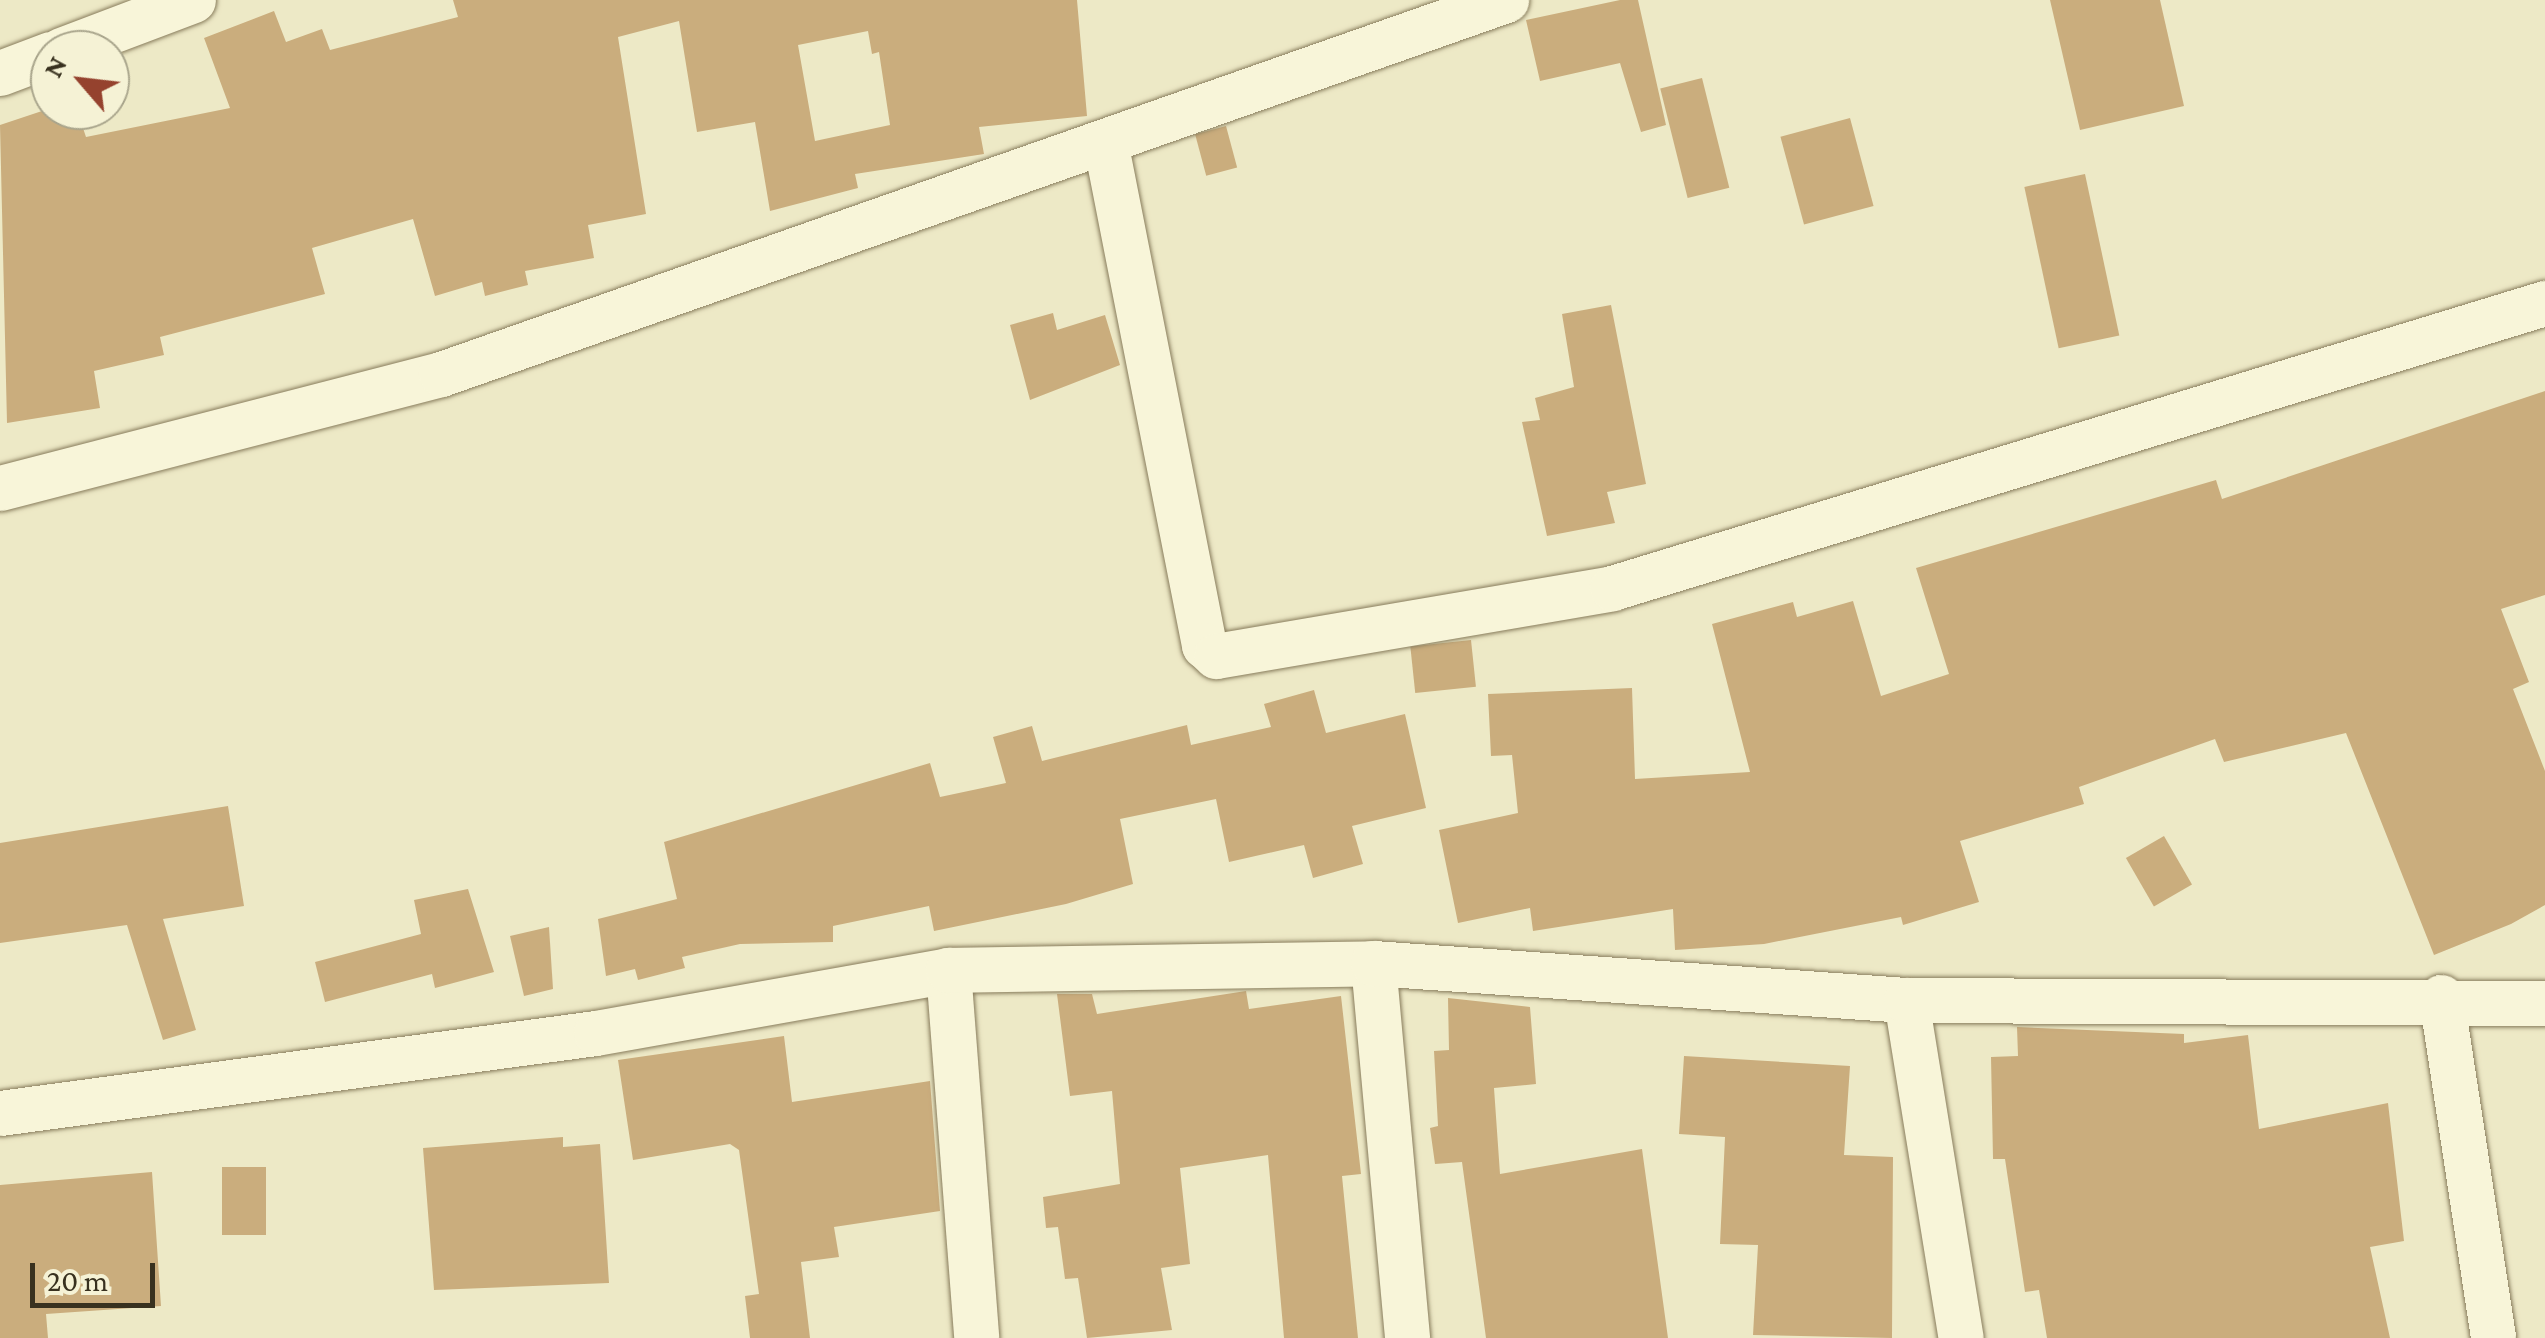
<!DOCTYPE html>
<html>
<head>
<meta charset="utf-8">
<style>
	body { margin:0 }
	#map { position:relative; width:2545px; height:1338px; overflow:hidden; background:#ede9c6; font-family:"Crimson Pro",serif }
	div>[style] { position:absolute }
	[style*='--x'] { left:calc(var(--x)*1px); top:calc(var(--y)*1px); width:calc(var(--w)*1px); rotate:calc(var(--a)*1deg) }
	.building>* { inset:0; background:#caad7d; transform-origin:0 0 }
	.roads { filter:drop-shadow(0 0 2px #887c5c) drop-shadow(0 0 2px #887c5c) }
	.minor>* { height:45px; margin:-22.5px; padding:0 22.5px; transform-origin:22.5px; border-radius:22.5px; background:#f8f5d9 }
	span { translate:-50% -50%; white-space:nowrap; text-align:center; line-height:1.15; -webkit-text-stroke:10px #f5f2d5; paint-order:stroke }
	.north { position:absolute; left:30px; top:30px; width:100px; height:100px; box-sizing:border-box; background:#f5f2d5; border:2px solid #a9a58c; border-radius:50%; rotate:298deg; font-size:28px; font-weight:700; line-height:40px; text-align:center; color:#38311f }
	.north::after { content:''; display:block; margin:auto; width:35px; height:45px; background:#95422e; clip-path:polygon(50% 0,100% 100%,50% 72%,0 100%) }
	.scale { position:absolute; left:30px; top:1263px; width:125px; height:45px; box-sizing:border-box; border:5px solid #38311f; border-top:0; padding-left:12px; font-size:30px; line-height:35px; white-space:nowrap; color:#38311f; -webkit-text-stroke:8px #f5f2d5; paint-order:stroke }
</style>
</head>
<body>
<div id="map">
	<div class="building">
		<div style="clip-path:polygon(evenodd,453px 0,1077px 0,1087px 116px,979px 127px,984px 154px,855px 174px,858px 188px,770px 211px,755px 122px,697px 132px,679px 21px,618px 37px,646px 214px,588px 225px,594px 258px,525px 271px,528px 285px,485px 296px,482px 282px,435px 296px,413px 219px,312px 248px,325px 294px,160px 337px,164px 355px,94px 371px,100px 408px,7px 423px,0 125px,45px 110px,77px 110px,86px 137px,230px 108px,204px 38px,274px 11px,286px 42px,322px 29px,330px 50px,458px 17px,453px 0,868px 31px,872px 54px,879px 52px,890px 125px,815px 141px,798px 45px,868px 31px)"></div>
		<div style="clip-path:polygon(1620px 0,1638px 0,1666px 125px,1641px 132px,1620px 63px,1540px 81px,1526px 20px)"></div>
		<div style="clip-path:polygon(2050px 0,2160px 0,2184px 106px,2080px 130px)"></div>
		<div style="left:1702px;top:78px;width:113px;height:43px;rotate:76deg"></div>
		<div style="left:1850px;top:118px;width:91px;height:72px;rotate:75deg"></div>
		<div style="left:1226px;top:126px;width:43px;height:32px;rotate:75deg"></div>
		<div style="left:2085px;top:174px;width:165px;height:62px;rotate:78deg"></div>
		<div style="clip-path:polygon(1611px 305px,1646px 484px,1607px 492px,1615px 523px,1547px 536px,1522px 422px,1540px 420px,1535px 398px,1574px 387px,1562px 314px)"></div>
		<div style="clip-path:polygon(1053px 313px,1057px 330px,1105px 315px,1120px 365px,1030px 400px,1010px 325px)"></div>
		<div style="clip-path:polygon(2545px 391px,2545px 595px,2501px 609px,2529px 682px,2513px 689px,2545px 771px,2545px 905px,2511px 924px,2434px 955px,2346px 733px,2224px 762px,2215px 739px,2079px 787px,2084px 804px,1960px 841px,1979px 902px,1903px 925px,1901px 917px,1764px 944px,1675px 950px,1673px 909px,1533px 931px,1530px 908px,1458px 923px,1439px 830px,1518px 813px,1512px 755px,1491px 756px,1488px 694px,1632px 688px,1635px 779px,1750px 772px,1712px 624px,1793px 602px,1797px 617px,1853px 601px,1881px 696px,1949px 674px,1916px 568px,2216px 480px,2222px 499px)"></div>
		<div style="left:1471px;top:640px;width:47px;height:61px;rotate:84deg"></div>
		<div style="clip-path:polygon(1314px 690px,1326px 733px,1405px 714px,1426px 808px,1352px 826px,1363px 864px,1313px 878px,1304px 845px,1229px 862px,1216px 799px,1120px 819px,1133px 884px,1066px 904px,934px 931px,929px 906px,833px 926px,833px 942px,740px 944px,682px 957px,685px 968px,638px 980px,635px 969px,606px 976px,598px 919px,677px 899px,664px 842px,930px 763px,940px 797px,1006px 783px,993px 737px,1032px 726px,1042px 761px,1187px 725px,1191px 745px,1271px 727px,1264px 704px)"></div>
		<div style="clip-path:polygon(228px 806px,244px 906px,163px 919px,196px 1030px,163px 1040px,127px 925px,0 943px,0 843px)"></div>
		<div style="left:2164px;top:836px;width:56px;height:44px;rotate:60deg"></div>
		<div style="clip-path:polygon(468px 889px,494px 972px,435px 988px,432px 974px,325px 1002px,315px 962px,421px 934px,414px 900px)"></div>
		<div style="clip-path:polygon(549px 927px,553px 989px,524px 996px,510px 936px)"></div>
		<div style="clip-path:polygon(1246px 991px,1249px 1009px,1341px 996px,1361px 1174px,1342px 1176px,1358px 1338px,1284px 1338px,1268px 1155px,1180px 1168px,1190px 1264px,1161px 1268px,1172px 1330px,1087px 1338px,1078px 1278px,1065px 1279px,1058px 1227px,1046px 1228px,1043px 1197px,1120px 1184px,1112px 1091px,1070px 1096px,1057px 994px,1092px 994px,1097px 1014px)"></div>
		<div style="clip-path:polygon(1448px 998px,1530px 1007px,1536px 1084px,1494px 1088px,1500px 1174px,1642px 1149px,1668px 1338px,1486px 1338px,1462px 1162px,1435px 1164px,1430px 1128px,1438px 1126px,1434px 1051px,1449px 1050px)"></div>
		<div style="clip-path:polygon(2017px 1027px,2184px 1034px,2184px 1043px,2248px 1035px,2259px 1129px,2388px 1103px,2404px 1241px,2370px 1247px,2390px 1338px,2047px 1338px,2039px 1290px,2025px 1292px,2005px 1159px,1993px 1159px,1991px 1057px,2018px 1056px)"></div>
		<div style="clip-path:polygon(784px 1036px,792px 1102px,930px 1081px,940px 1211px,834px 1227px,839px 1257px,801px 1262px,810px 1338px,750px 1338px,745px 1296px,759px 1294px,739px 1150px,730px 1144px,633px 1160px,618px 1060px)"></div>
		<div style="clip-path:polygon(1684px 1056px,1850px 1066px,1844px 1155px,1893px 1157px,1892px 1338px,1753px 1335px,1758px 1245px,1720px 1244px,1725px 1137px,1679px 1134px)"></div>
		<div style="clip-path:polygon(563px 1137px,563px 1147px,600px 1144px,609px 1283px,434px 1290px,423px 1148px)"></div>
		<div style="left:266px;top:1167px;width:68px;height:44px;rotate:90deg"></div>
		<div style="clip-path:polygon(152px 1172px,161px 1306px,46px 1314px,48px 1338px,0 1338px,0 1185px)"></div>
	</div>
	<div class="roads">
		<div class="minor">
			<div style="--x:61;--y:50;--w:141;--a:-20.7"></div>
			<div style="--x:0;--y:73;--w:53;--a:-20.8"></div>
			<div style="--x:1106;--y:146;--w:509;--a:78.89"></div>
			<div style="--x:1204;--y:645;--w:16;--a:43"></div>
			<div style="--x:1216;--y:656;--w:402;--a:-9.7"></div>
			<div style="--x:1612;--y:588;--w:976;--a:-16.99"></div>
			<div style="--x:0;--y:488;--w:455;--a:-14.5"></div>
			<div style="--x:441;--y:374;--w:1129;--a:-19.35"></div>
			<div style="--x:1373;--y:963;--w:377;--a:84.8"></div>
			<div style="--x:948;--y:970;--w:369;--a:85.6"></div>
			<div style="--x:2441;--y:997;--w:345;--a:81.3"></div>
			<div style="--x:1906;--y:1000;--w:342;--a:80.8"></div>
			<div style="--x:0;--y:1113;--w:601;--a:-7.65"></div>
			<div style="--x:596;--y:1033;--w:358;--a:-10.1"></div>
			<div style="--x:948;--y:970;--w:425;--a:-0.9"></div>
			<div style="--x:1373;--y:963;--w:534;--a:3.97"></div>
			<div style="--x:1906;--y:1000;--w:639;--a:0.27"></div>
		</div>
	</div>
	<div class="north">N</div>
	<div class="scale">20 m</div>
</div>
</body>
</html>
